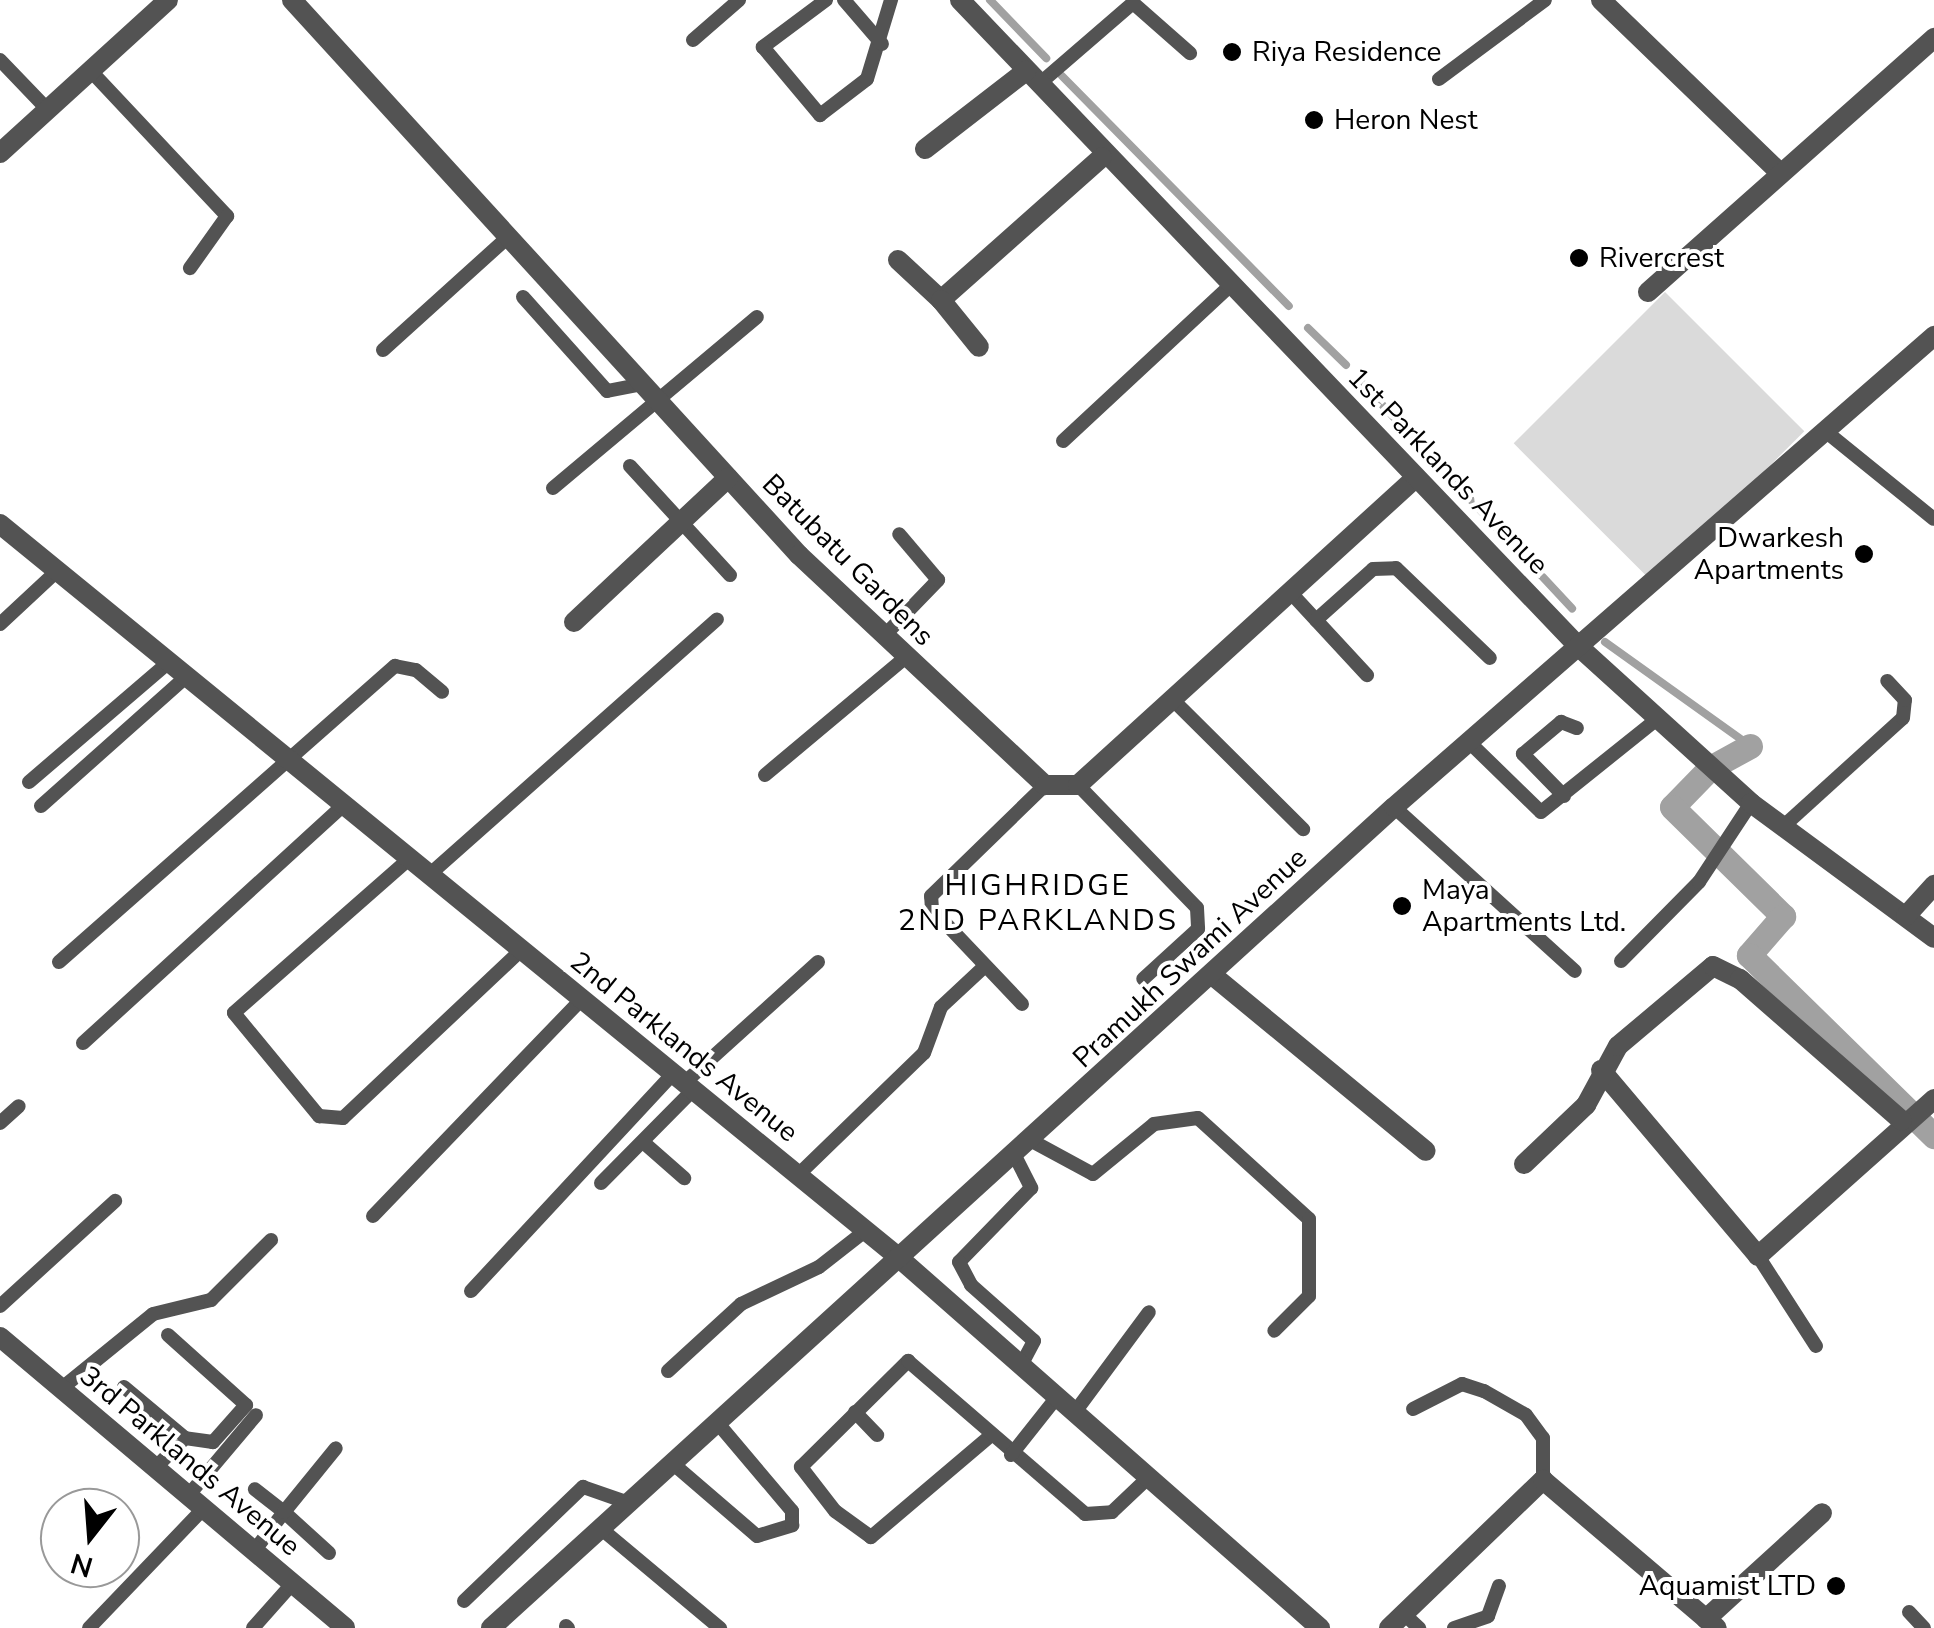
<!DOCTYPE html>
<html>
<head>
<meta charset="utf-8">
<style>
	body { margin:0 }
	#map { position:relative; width:1934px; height:1628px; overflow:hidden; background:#fff; font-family:"Nunito Sans",sans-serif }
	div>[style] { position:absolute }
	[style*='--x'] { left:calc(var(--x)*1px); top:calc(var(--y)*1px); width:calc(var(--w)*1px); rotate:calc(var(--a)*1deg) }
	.green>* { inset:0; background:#dadada; transform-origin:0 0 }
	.stream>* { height:8px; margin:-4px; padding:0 4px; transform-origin:4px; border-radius:4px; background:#a1a1a1 }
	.canal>* { height:25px; margin:-12.5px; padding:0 12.5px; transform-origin:12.5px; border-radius:12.5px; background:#a1a1a1 }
	.lane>* { height:14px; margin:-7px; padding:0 7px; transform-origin:7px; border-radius:7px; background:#535353 }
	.street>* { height:20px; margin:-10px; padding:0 10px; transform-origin:10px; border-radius:10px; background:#535353 }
	.dots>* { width:28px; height:28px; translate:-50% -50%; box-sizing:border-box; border:5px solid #fff; border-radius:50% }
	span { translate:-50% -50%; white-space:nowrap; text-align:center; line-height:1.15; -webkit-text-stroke:8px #fff; paint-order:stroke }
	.poi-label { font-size:28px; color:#000 }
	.left { translate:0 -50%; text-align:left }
	.right { translate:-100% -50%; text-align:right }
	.street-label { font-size:28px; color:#000 }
	.neighbourhood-label { font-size:30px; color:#000; letter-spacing:2.5px }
	.north { position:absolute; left:40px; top:1488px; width:100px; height:100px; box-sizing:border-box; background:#fff; border:2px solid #999; border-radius:50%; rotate:197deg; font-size:28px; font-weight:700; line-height:40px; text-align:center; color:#000 }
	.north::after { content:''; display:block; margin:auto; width:35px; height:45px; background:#000; clip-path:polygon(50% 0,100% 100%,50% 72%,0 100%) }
</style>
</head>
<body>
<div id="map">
	<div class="green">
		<div style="left:1665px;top:292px;width:197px;height:214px;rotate:45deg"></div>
	</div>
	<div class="stream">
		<div style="--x:990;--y:0;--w:81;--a:46"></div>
		<div style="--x:1062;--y:76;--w:323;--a:45.4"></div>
		<div style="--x:1308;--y:328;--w:53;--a:44.2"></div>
		<div style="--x:1360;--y:381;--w:311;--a:47"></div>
		<div style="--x:1605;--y:642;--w:178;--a:35.6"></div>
	</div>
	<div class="canal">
		<div style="--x:1750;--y:746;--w:46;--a:151.2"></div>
		<div style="--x:1710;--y:768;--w:54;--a:134.3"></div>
		<div style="--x:1672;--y:807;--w:156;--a:44.5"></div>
		<div style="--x:1783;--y:916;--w:52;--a:131.1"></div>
		<div style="--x:1749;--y:955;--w:259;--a:44.4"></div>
	</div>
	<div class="lane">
		<div style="--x:826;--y:0;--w:79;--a:143.3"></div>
		<div style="--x:763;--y:47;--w:89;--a:50"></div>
		<div style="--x:820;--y:115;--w:59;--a:-37.5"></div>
		<div style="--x:867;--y:79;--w:83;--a:-73.1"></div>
		<div style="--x:844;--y:0;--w:58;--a:49.2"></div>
		<div style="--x:693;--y:40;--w:61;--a:-41"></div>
		<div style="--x:0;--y:60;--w:65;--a:46.2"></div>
		<div style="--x:89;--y:69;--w:202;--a:46.8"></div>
		<div style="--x:227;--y:216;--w:64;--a:125.4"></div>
		<div style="--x:1439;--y:79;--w:132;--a:-36.7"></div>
		<div style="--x:1038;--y:85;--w:125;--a:-40.8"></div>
		<div style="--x:1133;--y:3;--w:76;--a:41.3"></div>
		<div style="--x:523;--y:297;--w:126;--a:48.2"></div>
		<div style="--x:607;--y:391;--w:38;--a:-11"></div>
		<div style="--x:383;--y:350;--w:169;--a:-42.1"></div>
		<div style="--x:1824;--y:430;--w:141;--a:39"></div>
		<div style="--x:1063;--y:441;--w:229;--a:-42.9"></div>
		<div style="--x:630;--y:466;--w:148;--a:47.5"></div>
		<div style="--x:553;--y:488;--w:266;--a:-40"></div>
		<div style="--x:1291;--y:593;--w:112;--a:47.2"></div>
		<div style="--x:1316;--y:620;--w:76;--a:-41.8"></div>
		<div style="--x:1373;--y:569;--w:23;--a:-2"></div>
		<div style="--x:1396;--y:568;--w:130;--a:43.8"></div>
		<div style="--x:0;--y:624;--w:78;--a:-42.9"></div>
		<div style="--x:884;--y:636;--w:78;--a:-46"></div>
		<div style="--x:938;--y:580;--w:60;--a:-130.3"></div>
		<div style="--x:1172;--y:699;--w:185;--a:44.8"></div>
		<div style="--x:1469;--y:742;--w:100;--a:44.2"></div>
		<div style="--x:1541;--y:812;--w:149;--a:-38.7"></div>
		<div style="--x:765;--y:775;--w:184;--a:-39.9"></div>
		<div style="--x:29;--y:782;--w:183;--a:-40.6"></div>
		<div style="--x:1078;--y:785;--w:171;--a:45.9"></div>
		<div style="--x:1197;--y:908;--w:21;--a:87"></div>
		<div style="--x:1198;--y:929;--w:74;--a:137.7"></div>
		<div style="--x:1564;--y:796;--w:59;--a:-134.3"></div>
		<div style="--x:1523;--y:754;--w:50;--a:-40.1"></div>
		<div style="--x:1561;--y:722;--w:17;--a:21"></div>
		<div style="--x:41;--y:806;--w:194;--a:-41.7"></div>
		<div style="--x:1394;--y:807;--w:244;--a:42.2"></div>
		<div style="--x:1787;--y:823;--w:156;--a:-42.2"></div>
		<div style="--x:1903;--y:718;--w:18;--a:-84"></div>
		<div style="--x:1905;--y:700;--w:26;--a:-133"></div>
		<div style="--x:409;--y:859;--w:233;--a:138.7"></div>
		<div style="--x:234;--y:1013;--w:134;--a:50.5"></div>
		<div style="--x:319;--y:1116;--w:24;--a:5"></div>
		<div style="--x:343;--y:1118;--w:245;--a:-43.3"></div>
		<div style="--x:429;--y:875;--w:385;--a:-41.6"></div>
		<div style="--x:1621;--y:961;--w:111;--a:-45.4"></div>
		<div style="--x:1699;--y:882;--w:95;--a:-56.6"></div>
		<div style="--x:59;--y:962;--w:448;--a:-41.4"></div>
		<div style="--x:395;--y:666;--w:21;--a:11"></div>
		<div style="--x:416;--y:670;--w:34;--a:40"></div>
		<div style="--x:1022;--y:1004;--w:131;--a:-133.5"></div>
		<div style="--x:932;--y:909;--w:13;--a:-94"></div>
		<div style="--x:931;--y:896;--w:159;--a:-44.2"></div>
		<div style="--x:83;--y:1043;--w:353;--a:-42.4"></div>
		<div style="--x:683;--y:1084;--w:182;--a:-42.1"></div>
		<div style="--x:0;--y:1123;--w:25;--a:-42"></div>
		<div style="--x:1032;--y:1141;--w:69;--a:28.4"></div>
		<div style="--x:1093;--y:1174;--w:79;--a:-39.3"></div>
		<div style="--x:1154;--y:1124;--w:44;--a:-7.8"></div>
		<div style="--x:1198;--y:1118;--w:150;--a:42.3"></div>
		<div style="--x:1309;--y:1219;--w:77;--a:90"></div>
		<div style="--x:1309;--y:1296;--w:49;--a:135"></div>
		<div style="--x:643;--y:1142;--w:55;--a:41.3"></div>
		<div style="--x:1015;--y:1156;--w:36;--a:63"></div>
		<div style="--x:1031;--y:1188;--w:103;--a:134.2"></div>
		<div style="--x:959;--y:1262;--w:26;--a:62"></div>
		<div style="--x:971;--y:1285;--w:84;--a:41.6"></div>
		<div style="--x:1034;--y:1341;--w:27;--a:118"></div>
		<div style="--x:798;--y:1175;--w:175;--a:-44.1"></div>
		<div style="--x:924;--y:1053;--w:49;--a:-69.7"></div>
		<div style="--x:941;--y:1007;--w:60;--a:-43"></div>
		<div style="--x:601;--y:1183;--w:128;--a:-45.3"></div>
		<div style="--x:373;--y:1216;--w:300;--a:-46.1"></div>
		<div style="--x:1758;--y:1256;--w:107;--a:57.2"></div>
		<div style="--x:471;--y:1291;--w:295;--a:-47.1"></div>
		<div style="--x:0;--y:1306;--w:156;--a:-42.4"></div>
		<div style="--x:168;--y:1335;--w:105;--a:41.9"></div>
		<div style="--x:246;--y:1405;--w:50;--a:131.7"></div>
		<div style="--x:213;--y:1442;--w:28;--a:-172"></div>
		<div style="--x:668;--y:1371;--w:99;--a:-42.5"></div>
		<div style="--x:741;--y:1304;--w:86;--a:-25.4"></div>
		<div style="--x:819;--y:1267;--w:58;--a:-38"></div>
		<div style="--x:124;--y:1387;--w:80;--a:39.9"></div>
		<div style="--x:185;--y:1438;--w:42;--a:135"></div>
		<div style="--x:62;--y:1388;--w:117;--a:-39.1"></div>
		<div style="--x:153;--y:1314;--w:60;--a:-13.6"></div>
		<div style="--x:211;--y:1300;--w:85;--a:-45"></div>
		<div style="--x:1413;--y:1409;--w:55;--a:-27"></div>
		<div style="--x:1462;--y:1384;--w:23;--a:18"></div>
		<div style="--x:1484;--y:1391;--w:48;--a:29.7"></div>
		<div style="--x:1526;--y:1415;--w:29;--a:54"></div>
		<div style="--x:1543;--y:1438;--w:42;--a:90"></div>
		<div style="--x:855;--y:1412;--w:32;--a:46"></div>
		<div style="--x:1075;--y:1412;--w:124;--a:-53.5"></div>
		<div style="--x:989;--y:1437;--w:155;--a:139.7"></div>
		<div style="--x:871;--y:1537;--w:44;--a:-144.2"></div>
		<div style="--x:835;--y:1511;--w:56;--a:-127.7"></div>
		<div style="--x:801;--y:1467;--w:151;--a:-44.7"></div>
		<div style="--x:908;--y:1361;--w:234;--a:40.8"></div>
		<div style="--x:1085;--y:1514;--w:27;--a:-4"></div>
		<div style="--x:1112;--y:1512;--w:51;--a:-43.4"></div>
		<div style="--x:1011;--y:1455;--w:74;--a:-51.6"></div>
		<div style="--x:671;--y:1462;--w:113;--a:40.7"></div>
		<div style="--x:757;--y:1536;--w:37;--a:-17"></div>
		<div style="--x:792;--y:1525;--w:14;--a:-90"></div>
		<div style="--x:792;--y:1511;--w:118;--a:-130.2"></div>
		<div style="--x:187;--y:1497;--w:107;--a:-49.9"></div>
		<div style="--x:599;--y:1527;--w:158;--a:39.9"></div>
		<div style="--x:254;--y:1551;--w:49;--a:-52.4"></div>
		<div style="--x:284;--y:1512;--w:37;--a:-142"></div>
		<div style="--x:329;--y:1553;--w:61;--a:-137.7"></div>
		<div style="--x:284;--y:1512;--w:82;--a:-50.9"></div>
		<div style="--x:464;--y:1601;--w:165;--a:-43.8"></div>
		<div style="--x:583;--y:1487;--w:46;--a:19.2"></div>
		<div style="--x:1909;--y:1612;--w:22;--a:47"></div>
		<div style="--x:1404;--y:1614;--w:21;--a:43"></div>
		<div style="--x:566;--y:1626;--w:3;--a:45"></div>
		<div style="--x:89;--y:1628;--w:165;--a:-46.2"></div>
		<div style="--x:253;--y:1628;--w:60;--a:-48.4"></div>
		<div style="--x:1454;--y:1628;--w:36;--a:-19"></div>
		<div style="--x:1488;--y:1616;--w:32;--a:-70"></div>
	</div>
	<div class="street">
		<div style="--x:292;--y:0;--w:752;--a:47.59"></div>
		<div style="--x:799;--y:555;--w:337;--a:43.1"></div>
		<div style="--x:1045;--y:785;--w:33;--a:0"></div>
		<div style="--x:1078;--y:785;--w:457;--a:-42.3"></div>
		<div style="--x:960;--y:0;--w:894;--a:46.27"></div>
		<div style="--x:1578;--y:646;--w:234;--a:42.2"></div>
		<div style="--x:1751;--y:803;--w:227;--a:36.4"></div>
		<div style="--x:1601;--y:0;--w:246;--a:44"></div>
		<div style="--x:925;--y:149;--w:128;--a:-37.7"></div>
		<div style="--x:0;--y:153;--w:227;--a:-42.3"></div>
		<div style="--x:898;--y:260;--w:59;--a:42.9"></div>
		<div style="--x:941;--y:300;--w:215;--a:-41.6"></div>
		<div style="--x:1648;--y:292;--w:383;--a:-41.6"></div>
		<div style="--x:941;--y:300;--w:60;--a:51"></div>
		<div style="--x:0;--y:524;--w:1159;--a:39.22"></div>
		<div style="--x:898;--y:1257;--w:562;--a:41.32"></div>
		<div style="--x:574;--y:622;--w:211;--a:-43.1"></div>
		<div style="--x:1906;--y:916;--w:42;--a:-47.9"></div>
		<div style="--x:1211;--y:974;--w:278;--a:39.5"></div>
		<div style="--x:1601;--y:1070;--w:243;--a:49.8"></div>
		<div style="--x:1758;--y:1256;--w:236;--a:-41.7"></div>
		<div style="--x:1524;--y:1164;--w:86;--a:-43.6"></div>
		<div style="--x:1586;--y:1105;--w:67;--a:-61.5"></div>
		<div style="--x:1618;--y:1046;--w:124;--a:-40.1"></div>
		<div style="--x:1713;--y:966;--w:30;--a:26"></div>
		<div style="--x:1740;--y:979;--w:215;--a:41.2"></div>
		<div style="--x:0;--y:1337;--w:451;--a:40.1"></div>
		<div style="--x:1706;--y:1619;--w:157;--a:-42.4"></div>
		<div style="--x:491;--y:1628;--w:1220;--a:-42.28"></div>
		<div style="--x:1394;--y:807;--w:717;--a:-41.1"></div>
		<div style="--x:1389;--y:1628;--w:214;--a:-43.9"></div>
		<div style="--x:1543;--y:1480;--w:228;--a:40.4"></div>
	</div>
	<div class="dots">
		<div style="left:1232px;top:52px;background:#000"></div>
		<div style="left:1314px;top:120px;background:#000"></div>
		<div style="left:1579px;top:258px;background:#000"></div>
		<div style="left:1864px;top:554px;background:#000"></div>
		<div style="left:1402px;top:906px;background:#000"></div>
		<div style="left:1836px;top:1586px;background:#000"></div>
	</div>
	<div class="poi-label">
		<span class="left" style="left:1252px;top:52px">Riya Residence</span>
		<span class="left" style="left:1334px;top:120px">Heron Nest</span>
		<span class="left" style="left:1599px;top:258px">Rivercrest</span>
		<span class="right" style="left:1844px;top:554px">Dwarkesh<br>Apartments</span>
		<span class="left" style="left:1422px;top:906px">Maya<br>Apartments Ltd.</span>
		<span class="right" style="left:1816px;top:1586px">Aquamist LTD</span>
	</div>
	<div class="street-label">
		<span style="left:1448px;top:471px;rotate:46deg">1st Parklands Avenue</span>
		<span style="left:848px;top:560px;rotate:45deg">Batubatu Gardens</span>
		<span style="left:1190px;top:958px;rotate:-43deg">Pramukh Swami Avenue</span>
		<span style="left:684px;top:1047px;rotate:39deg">2nd Parklands Avenue</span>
		<span style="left:190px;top:1461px;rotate:40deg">3rd Parklands Avenue</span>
	</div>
	<div class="neighbourhood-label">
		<span style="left:1038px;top:903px">HIGHRIDGE<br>2ND PARKLANDS</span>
	</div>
	<div class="north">N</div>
</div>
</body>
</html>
